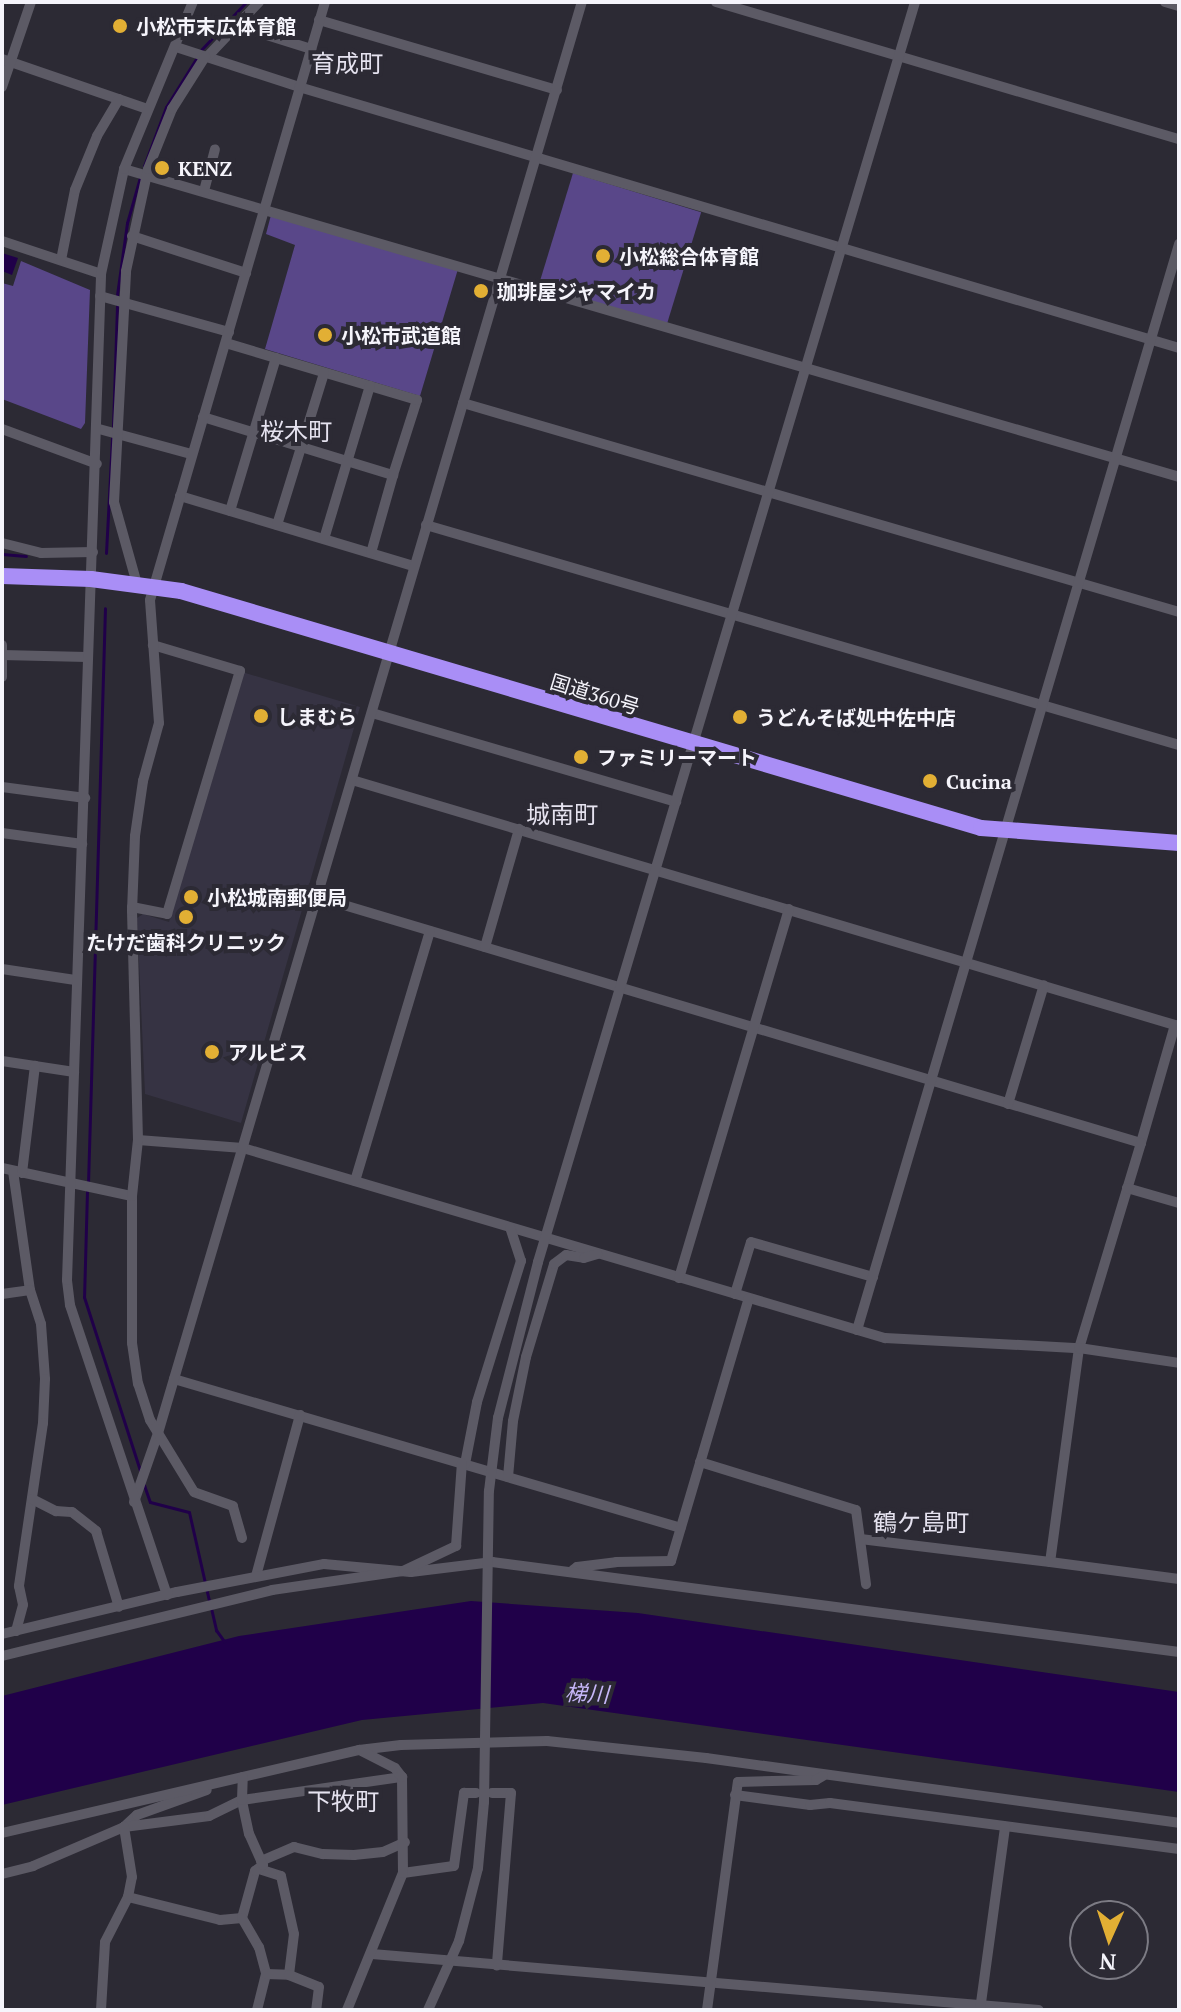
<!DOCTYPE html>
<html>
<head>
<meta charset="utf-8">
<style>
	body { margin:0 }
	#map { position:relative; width:1181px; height:2012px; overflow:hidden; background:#2c2a34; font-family:"PT Serif","Noto Sans JP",serif }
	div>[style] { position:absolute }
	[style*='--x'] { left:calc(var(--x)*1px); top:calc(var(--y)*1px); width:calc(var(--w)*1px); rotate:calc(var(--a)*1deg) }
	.built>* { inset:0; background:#363343 }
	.green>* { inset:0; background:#594789; transform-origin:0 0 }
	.water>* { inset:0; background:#200049 }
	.stream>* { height:3px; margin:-1.5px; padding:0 1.5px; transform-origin:1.5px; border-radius:1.5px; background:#200049 }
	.minor>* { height:10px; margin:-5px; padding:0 5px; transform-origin:5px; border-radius:5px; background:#5c5a65 }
	.highway>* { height:16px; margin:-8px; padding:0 8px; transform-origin:8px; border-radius:8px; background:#a98ef6 }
	.dots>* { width:22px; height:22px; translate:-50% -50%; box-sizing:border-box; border:4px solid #2c2a34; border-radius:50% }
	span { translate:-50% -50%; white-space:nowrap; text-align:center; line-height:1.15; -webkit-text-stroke:8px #2c2a34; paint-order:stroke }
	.poi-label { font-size:20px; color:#f5f4fb; font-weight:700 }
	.left { translate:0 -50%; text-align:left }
	.street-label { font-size:20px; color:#f5f4fb }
	.water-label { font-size:22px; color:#c6b7f8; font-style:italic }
	.quarter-label { font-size:24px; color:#e5e2ef }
	.frame { position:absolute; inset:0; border:4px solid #f5f4fb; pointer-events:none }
	.north { position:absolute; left:1069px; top:1900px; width:80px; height:80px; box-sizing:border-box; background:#2c2a34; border:2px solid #7c7b84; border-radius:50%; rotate:183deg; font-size:22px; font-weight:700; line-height:32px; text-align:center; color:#f5f4fb }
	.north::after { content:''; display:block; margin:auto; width:28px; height:36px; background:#e2af34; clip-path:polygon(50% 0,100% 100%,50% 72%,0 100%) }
</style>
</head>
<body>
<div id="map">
	<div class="built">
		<div style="clip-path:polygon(242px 672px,360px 707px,241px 1123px,145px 1094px,137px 918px,143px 914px,169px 922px)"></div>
	</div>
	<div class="green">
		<div style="left:573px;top:173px;width:134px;height:118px;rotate:17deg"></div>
		<div style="clip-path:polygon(271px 215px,458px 269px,420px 396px,265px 349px,295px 245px,266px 234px)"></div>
		<div style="clip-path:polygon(21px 261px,90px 290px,85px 423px,81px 429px,2px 399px,2px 283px,13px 286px)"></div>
	</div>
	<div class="water">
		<div style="clip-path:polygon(2px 253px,18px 258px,12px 275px,2px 271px)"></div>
		<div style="clip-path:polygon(471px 1601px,638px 1613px,1179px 1692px,1179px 1792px,543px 1703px,362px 1720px,2px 1805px,2px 1696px,239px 1636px)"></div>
	</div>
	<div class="stream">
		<div style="--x:200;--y:51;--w:67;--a:-46.8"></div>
		<div style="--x:144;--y:166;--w:63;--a:-69.6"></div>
		<div style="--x:166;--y:107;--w:57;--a:-58"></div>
		<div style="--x:117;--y:295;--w:73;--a:-82.1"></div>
		<div style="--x:127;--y:223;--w:48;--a:-74.2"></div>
		<div style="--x:113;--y:427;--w:121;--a:-88.1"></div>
		<div style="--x:106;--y:553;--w:115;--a:-87"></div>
		<div style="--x:2;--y:554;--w:24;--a:5"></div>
		<div style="--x:88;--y:1184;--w:576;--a:-88.31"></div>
		<div style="--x:87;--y:1191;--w:106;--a:91.6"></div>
		<div style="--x:84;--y:1297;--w:186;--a:72.1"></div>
		<div style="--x:144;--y:1485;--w:18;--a:71"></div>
		<div style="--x:150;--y:1502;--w:40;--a:14.4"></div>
		<div style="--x:189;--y:1512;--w:91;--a:77.3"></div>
		<div style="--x:211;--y:1608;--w:23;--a:77"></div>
		<div style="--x:216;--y:1630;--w:14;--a:54"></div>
	</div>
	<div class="minor">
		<div style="--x:716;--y:2;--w:483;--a:16.5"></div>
		<div style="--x:1165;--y:2;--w:15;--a:16"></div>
		<div style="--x:319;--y:20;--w:248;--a:16.4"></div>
		<div style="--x:235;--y:25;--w:80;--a:17.5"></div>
		<div style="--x:176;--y:47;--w:129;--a:18"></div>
		<div style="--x:299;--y:87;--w:918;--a:16.52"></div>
		<div style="--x:207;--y:57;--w:76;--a:-46.6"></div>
		<div style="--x:2;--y:59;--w:153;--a:19"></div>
		<div style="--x:2;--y:87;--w:90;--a:-71.2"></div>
		<div style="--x:124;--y:169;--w:1099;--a:16.27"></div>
		<div style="--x:204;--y:191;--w:43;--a:-75.3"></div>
		<div style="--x:132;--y:236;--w:120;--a:18"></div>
		<div style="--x:2;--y:241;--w:104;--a:18.4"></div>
		<div style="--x:61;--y:260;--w:71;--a:-78.7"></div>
		<div style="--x:75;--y:190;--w:58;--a:-67.8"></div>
		<div style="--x:97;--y:136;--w:43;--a:-59.3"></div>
		<div style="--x:100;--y:296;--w:134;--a:15.6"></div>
		<div style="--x:463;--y:403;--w:746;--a:16.27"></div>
		<div style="--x:203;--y:417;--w:199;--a:17"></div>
		<div style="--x:393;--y:475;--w:79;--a:-72.3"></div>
		<div style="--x:417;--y:400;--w:199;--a:-163.4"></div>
		<div style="--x:2;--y:429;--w:101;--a:20.2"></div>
		<div style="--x:99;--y:429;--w:95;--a:15.2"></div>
		<div style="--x:180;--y:496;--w:244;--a:16.7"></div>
		<div style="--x:230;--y:511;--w:160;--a:-73.3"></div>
		<div style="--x:277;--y:525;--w:159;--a:-72.8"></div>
		<div style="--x:426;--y:525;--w:784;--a:16.29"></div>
		<div style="--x:324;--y:539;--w:160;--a:-73.3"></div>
		<div style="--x:2;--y:543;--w:40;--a:14.4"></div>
		<div style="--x:41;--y:553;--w:52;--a:-1.1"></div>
		<div style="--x:371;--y:553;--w:81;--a:-74.2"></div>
		<div style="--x:137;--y:584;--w:85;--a:-105.7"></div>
		<div style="--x:114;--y:502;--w:231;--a:-87"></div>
		<div style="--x:126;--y:271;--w:104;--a:-77.8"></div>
		<div style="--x:148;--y:169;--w:65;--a:-68.2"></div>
		<div style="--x:172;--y:109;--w:62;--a:-57.6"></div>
		<div style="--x:2;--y:645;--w:32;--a:90"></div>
		<div style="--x:2;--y:655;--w:85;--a:1.3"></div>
		<div style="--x:372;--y:713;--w:317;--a:16.3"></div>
		<div style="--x:352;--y:780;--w:859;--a:16.58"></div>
		<div style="--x:1175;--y:1025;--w:123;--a:106.1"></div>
		<div style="--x:2;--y:787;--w:84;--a:7.5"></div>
		<div style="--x:2;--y:833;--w:81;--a:7.8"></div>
		<div style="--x:317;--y:897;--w:860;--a:16.62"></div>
		<div style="--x:1141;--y:1143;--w:214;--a:106.8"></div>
		<div style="--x:1079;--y:1348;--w:216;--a:97.7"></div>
		<div style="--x:1050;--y:1562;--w:191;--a:-173.1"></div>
		<div style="--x:132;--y:907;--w:36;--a:11"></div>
		<div style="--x:167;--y:914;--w:254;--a:-73.3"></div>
		<div style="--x:240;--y:671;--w:91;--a:-163.4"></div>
		<div style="--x:485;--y:947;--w:123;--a:-73.9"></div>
		<div style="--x:2;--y:969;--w:74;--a:8.6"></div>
		<div style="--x:2;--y:1061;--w:73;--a:8.7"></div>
		<div style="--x:1008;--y:1104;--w:124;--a:-73.2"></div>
		<div style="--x:138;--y:1140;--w:105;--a:4.4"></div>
		<div style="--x:243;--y:1148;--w:670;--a:16.49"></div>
		<div style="--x:885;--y:1338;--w:194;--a:3"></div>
		<div style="--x:1079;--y:1348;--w:101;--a:8.5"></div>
		<div style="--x:2;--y:1168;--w:133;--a:12.2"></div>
		<div style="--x:13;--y:1171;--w:120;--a:81.9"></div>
		<div style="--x:30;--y:1290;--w:36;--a:72"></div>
		<div style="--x:41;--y:1324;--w:55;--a:85.8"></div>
		<div style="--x:45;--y:1379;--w:44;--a:92.6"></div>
		<div style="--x:43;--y:1423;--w:165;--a:98.4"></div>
		<div style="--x:19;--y:1586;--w:19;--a:78"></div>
		<div style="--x:23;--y:1605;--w:27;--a:105"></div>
		<div style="--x:22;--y:1173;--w:108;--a:-83.1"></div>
		<div style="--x:355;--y:1181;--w:261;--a:-73.3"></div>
		<div style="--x:1127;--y:1188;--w:54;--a:16.1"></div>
		<div style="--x:679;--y:1278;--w:385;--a:-73.4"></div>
		<div style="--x:2;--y:1294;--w:28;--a:-8"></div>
		<div style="--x:735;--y:1294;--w:54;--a:-72.9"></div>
		<div style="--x:751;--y:1242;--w:127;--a:16"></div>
		<div style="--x:857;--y:1330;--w:1133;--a:-73.48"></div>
		<div style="--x:174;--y:1379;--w:528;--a:16.38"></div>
		<div style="--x:700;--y:1462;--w:163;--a:17.1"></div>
		<div style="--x:856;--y:1510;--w:75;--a:82.3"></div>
		<div style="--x:465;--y:1464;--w:63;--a:-79"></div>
		<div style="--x:477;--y:1402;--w:148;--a:-72.7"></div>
		<div style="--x:521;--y:1261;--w:35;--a:-108"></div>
		<div style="--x:508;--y:1477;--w:56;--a:-84.9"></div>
		<div style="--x:513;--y:1421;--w:65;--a:-78.5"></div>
		<div style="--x:526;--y:1357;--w:97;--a:-73.2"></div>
		<div style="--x:554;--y:1264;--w:15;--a:-37"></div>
		<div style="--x:566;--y:1255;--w:18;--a:9"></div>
		<div style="--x:584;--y:1258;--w:14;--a:-17"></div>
		<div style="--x:32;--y:1499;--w:27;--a:27"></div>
		<div style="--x:56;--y:1511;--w:16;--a:4"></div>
		<div style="--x:72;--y:1512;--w:31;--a:38"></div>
		<div style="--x:96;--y:1531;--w:79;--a:73.2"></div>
		<div style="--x:134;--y:1502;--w:73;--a:-70.8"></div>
		<div style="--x:158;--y:1433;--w:1492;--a:-73.5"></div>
		<div style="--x:242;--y:1538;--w:33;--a:-106"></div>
		<div style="--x:233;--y:1506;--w:41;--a:-160.3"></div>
		<div style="--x:194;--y:1492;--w:84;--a:-121.4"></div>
		<div style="--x:150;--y:1420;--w:38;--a:-108"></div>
		<div style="--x:138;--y:1384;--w:41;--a:-98.3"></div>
		<div style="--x:132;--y:1343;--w:147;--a:-90"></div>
		<div style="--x:132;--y:1196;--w:56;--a:-83.9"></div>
		<div style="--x:138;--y:1140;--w:229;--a:-91.5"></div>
		<div style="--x:132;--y:911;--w:75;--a:-87.7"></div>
		<div style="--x:135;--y:836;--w:56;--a:-81.7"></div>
		<div style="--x:143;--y:781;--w:60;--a:-74.6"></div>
		<div style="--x:159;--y:723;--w:123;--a:-94.2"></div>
		<div style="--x:150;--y:600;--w:623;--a:-73.69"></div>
		<div style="--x:1050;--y:1562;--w:130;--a:7.5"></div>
		<div style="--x:573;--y:1570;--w:5;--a:-37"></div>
		<div style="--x:577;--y:1567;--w:39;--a:-7"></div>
		<div style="--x:616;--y:1562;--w:55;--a:-1"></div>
		<div style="--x:671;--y:1561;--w:274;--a:-73.5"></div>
		<div style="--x:256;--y:1576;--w:167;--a:-74.7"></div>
		<div style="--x:167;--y:1595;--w:306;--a:-108.5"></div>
		<div style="--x:70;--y:1305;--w:25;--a:-97"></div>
		<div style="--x:67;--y:1280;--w:1007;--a:-88.06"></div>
		<div style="--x:101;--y:274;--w:107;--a:-77.6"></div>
		<div style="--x:124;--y:169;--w:181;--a:-67.6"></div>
		<div style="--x:2;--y:1634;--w:180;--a:-13.5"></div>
		<div style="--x:177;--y:1592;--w:150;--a:-10.8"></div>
		<div style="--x:324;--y:1564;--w:87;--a:5.3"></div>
		<div style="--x:411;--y:1572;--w:82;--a:-7"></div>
		<div style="--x:492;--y:1562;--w:693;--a:7.46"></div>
		<div style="--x:2;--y:1656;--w:278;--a:-13.7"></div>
		<div style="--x:272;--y:1590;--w:132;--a:-8.3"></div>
		<div style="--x:403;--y:1571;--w:59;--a:-25.3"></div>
		<div style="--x:456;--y:1546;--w:83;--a:-85.9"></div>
		<div style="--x:492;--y:1793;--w:19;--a:0"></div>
		<div style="--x:511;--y:1793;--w:173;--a:94.7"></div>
		<div style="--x:735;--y:1795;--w:76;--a:7.6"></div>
		<div style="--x:810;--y:1805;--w:20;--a:-6"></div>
		<div style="--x:830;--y:1803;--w:352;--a:7.5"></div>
		<div style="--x:124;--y:1827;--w:18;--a:-43"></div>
		<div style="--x:137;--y:1815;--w:74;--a:-19.7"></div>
		<div style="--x:2;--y:1833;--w:367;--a:-13.1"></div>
		<div style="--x:359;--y:1750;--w:42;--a:-6.8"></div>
		<div style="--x:401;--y:1745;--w:146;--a:-1.6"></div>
		<div style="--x:547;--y:1741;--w:160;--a:6.1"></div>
		<div style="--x:706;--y:1758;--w:477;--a:7.8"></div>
		<div style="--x:261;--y:1861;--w:36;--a:-23"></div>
		<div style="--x:294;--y:1847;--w:30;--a:14"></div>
		<div style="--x:323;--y:1854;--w:31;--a:2"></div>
		<div style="--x:354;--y:1855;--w:29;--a:-6"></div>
		<div style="--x:383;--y:1852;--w:24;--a:-24"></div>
		<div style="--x:259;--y:1869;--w:23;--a:18"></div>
		<div style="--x:281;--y:1876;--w:59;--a:77.4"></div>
		<div style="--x:294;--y:1934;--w:41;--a:97"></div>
		<div style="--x:403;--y:1873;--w:51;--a:-7.8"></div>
		<div style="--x:454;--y:1866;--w:74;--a:-82.2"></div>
		<div style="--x:464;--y:1793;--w:12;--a:0"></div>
		<div style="--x:2;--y:1874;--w:32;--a:-14"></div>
		<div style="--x:33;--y:1866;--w:99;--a:-23.2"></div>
		<div style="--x:124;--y:1827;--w:86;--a:-7.4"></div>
		<div style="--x:209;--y:1816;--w:37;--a:-26"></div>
		<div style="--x:242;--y:1800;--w:162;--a:-8.2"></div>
		<div style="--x:128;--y:1897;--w:95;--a:14"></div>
		<div style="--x:220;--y:1920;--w:22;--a:-5"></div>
		<div style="--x:242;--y:1918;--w:49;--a:-74.5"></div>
		<div style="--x:255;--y:1871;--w:10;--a:-37"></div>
		<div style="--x:263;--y:1865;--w:34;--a:-114"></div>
		<div style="--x:249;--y:1834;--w:35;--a:-102"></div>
		<div style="--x:242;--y:1800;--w:23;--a:-88"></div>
		<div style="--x:242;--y:1918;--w:34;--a:60"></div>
		<div style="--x:259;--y:1947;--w:28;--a:75"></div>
		<div style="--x:266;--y:1974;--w:37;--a:104"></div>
		<div style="--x:372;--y:1954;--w:669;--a:4.8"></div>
		<div style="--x:266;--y:1974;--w:23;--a:2"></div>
		<div style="--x:289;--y:1975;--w:32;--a:22"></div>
		<div style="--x:319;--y:1987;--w:23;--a:97"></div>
		<div style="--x:101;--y:2010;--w:68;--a:-86.6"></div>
		<div style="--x:105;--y:1942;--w:51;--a:-62.9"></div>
		<div style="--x:128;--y:1897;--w:20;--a:-79"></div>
		<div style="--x:132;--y:1877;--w:51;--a:-99.1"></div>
		<div style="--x:347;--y:2010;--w:148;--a:-67.8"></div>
		<div style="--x:403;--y:1873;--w:96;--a:-90.6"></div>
		<div style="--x:402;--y:1777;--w:11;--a:-128"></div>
		<div style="--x:395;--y:1768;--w:38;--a:-153"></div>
		<div style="--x:428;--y:2010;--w:76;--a:-65.8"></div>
		<div style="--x:459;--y:1941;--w:75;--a:-75.4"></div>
		<div style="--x:478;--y:1868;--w:66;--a:-84.8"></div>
		<div style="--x:484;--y:1802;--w:311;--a:-89.1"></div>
		<div style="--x:489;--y:1491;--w:74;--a:-83"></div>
		<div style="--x:498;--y:1418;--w:161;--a:-75.6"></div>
		<div style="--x:538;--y:1262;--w:1315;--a:-73.34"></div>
		<div style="--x:707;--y:2010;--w:230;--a:-82.3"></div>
		<div style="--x:738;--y:1782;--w:78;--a:-1.5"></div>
		<div style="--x:816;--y:1780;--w:8;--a:-30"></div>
		<div style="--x:980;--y:2010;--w:185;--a:-82.2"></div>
	</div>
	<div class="highway">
		<div style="--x:2;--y:576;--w:89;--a:1.9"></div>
		<div style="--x:91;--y:579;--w:91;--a:7.6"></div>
		<div style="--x:181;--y:591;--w:834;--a:16.5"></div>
		<div style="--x:981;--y:828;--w:199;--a:4.3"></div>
	</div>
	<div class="dots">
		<div style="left:120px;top:26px;background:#e2af34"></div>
		<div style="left:162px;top:168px;background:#e2af34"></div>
		<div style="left:603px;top:256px;background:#e2af34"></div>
		<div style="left:481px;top:291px;background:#e2af34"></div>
		<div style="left:325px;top:335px;background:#e2af34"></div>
		<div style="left:261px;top:716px;background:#e2af34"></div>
		<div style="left:740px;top:717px;background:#e2af34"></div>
		<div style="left:581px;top:757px;background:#e2af34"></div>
		<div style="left:930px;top:781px;background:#e2af34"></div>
		<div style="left:191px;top:897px;background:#e2af34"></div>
		<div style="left:186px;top:917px;background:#e2af34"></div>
		<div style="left:212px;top:1052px;background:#e2af34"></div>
	</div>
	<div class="poi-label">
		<span class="left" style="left:136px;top:26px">小松市末広体育館</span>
		<span class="left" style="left:178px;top:168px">KENZ</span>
		<span class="left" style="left:619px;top:256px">小松総合体育館</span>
		<span class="left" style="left:497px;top:291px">珈琲屋ジャマイカ</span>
		<span class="left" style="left:341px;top:335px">小松市武道館</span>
		<span class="left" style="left:277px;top:716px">しまむら</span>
		<span class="left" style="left:756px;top:717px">うどんそば処中佐中店</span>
		<span class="left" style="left:597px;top:757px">ファミリーマート</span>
		<span class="left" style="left:946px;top:781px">Cucina</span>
		<span class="left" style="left:207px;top:897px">小松城南郵便局</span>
		<span style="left:186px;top:942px">たけだ歯科クリニック</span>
		<span class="left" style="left:228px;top:1052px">アルビス</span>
	</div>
	<div class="street-label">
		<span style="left:595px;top:694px;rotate:17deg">国道360号</span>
	</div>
	<div class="water-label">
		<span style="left:587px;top:1693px;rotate:3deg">梯川</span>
	</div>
	<div class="quarter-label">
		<span style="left:347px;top:64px">育成町</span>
		<span style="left:296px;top:432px">桜木町</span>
		<span style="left:562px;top:815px">城南町</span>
		<span style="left:921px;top:1523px">鶴ケ島町</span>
		<span style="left:343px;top:1802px">下牧町</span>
	</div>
	<div class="frame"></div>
	<div class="north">N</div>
</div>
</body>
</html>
